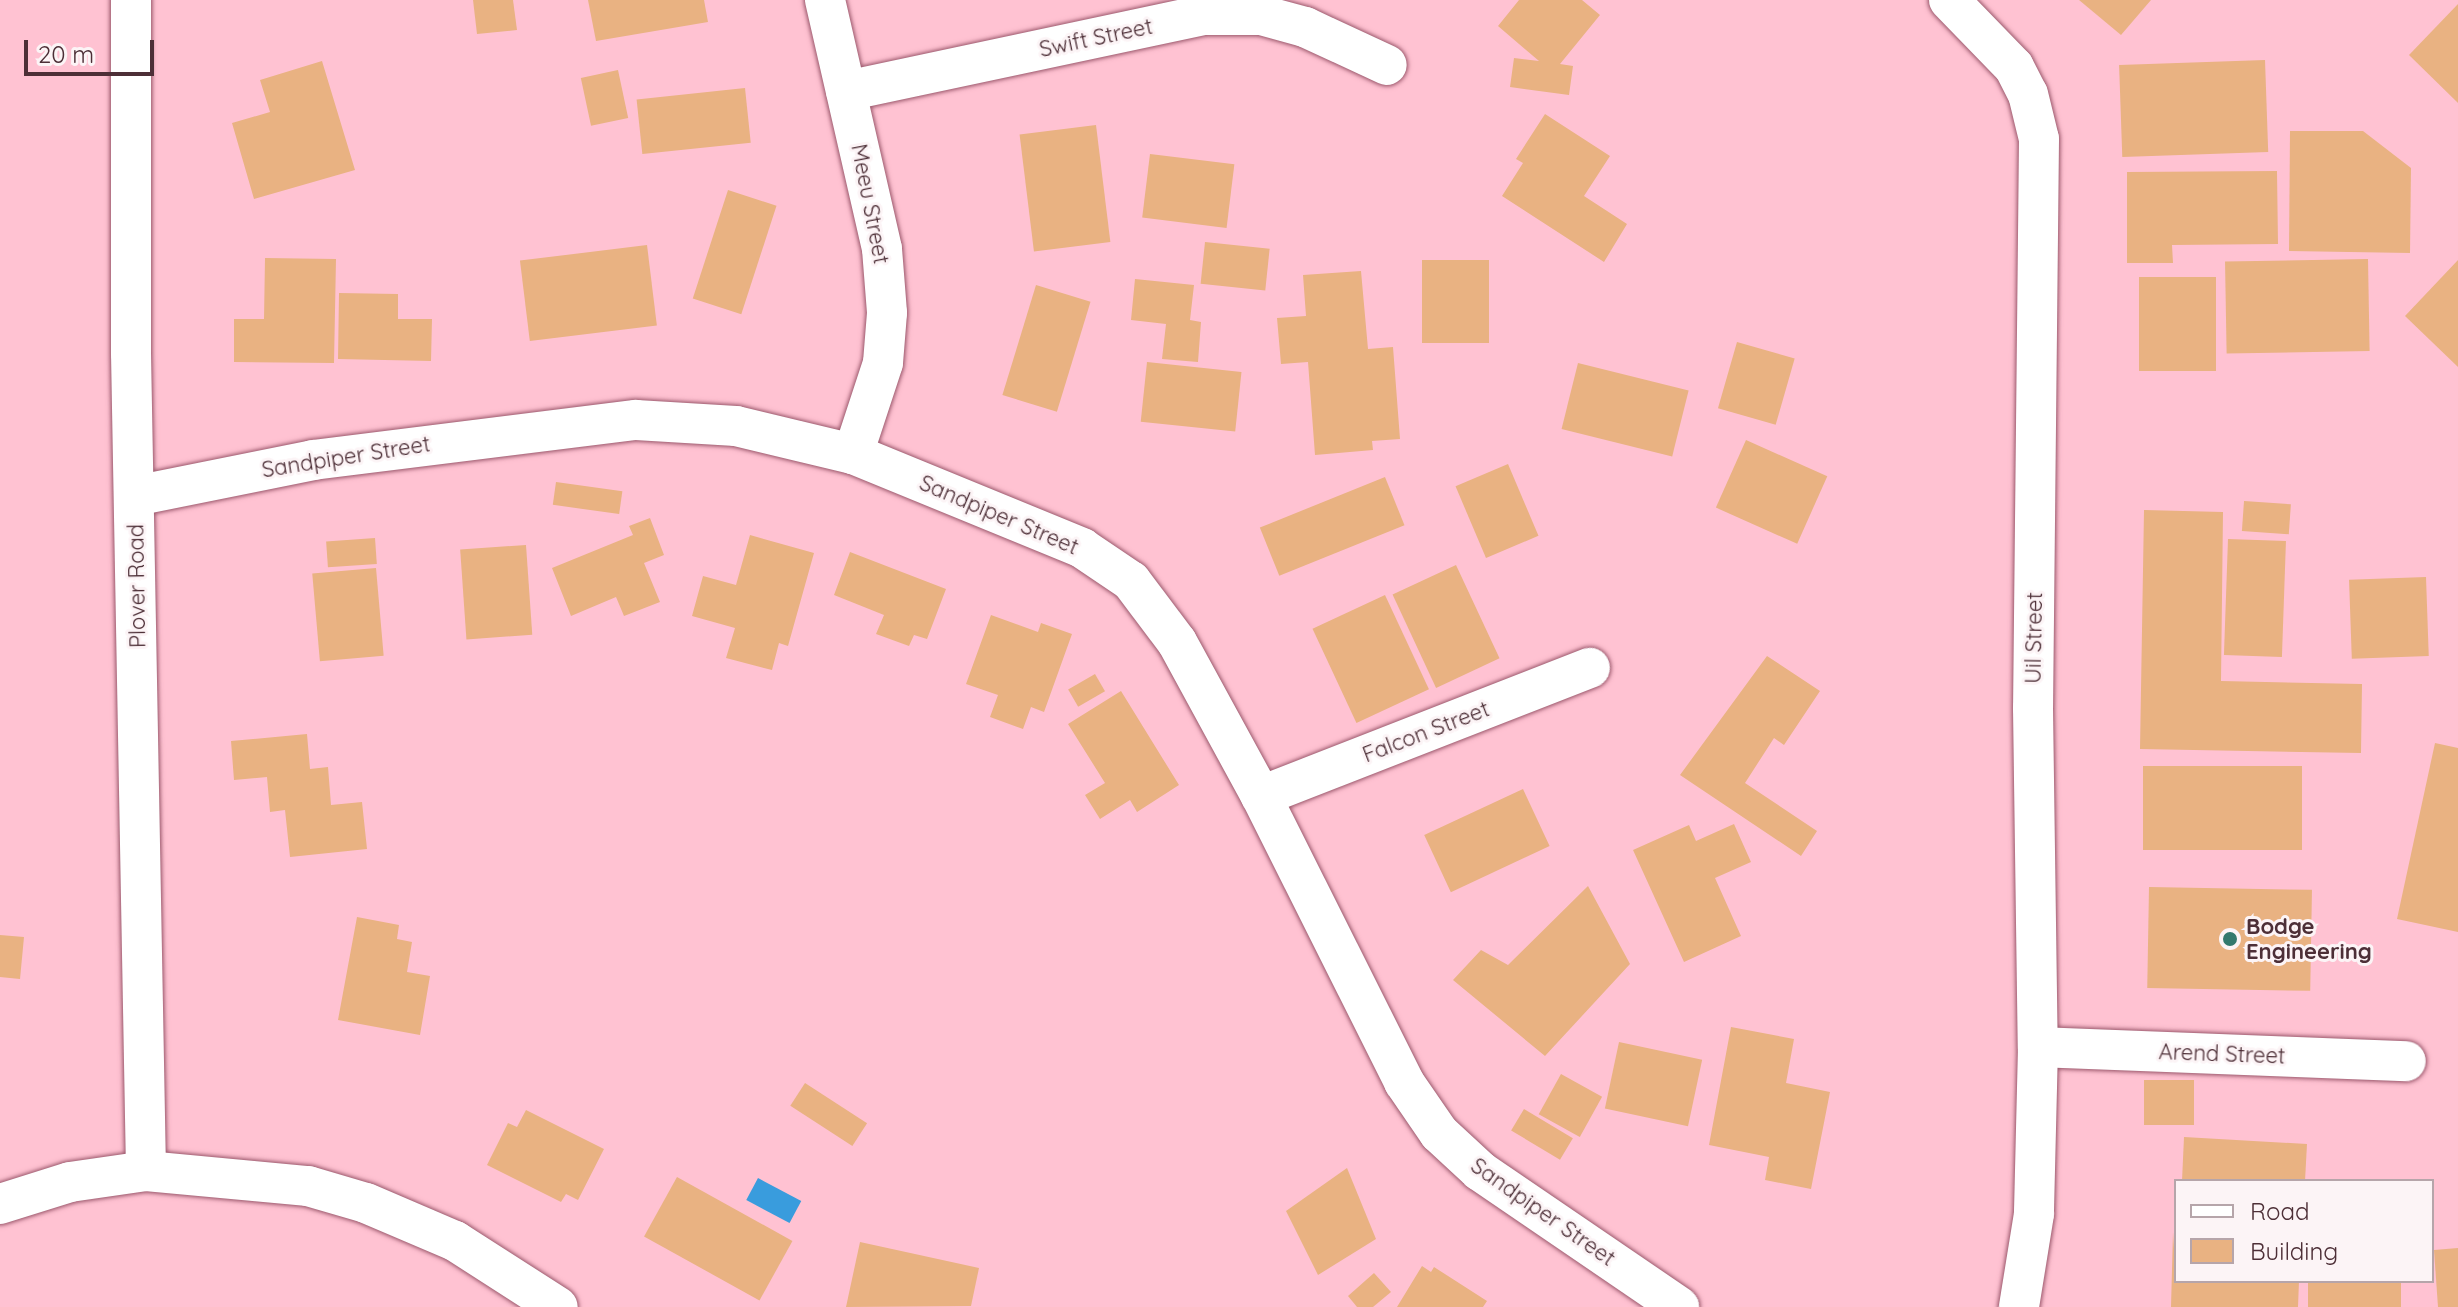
<!DOCTYPE html>
<html>
<head>
<meta charset="utf-8">
<style>
	body { margin:0 }
	#map { position:relative; width:2458px; height:1307px; overflow:hidden; background:#ffc2d2; font-family:Quicksand,sans-serif }
	div>[style] { position:absolute }
	[style*='--x'] { left:calc(var(--x)*1px); top:calc(var(--y)*1px); width:calc(var(--w)*1px); rotate:calc(var(--a)*1deg) }
	.water>* { inset:0; background:#399cdd; transform-origin:0 0 }
	.building>* { inset:0; background:#e9b282; transform-origin:0 0 }
	.roads { filter:drop-shadow(0 0 2px #9c596d) drop-shadow(0 0 2px #9c596d) }
	.minor>* { height:40px; margin:-20px; padding:0 20px; transform-origin:20px; border-radius:20px; background:#fff }
	.dots>* { width:22px; height:22px; translate:-50% -50%; box-sizing:border-box; border:4px solid #fcf4f6; border-radius:50% }
	span { translate:-50% -50%; white-space:nowrap; text-align:center; line-height:1.15; -webkit-text-stroke:6px #fcf4f6; paint-order:stroke }
	.street-label { font-size:22px; color:#4d2f37 }
	.poi-label { font-size:22px; color:#4d2f37; font-weight:700 }
	.left { translate:0 -50%; text-align:left }
	.legend { position:absolute; left:2174px; top:1179px; width:260px; height:104px; box-sizing:border-box; background:#fcf4f6; border:2px solid #b6a5aa; margin:0; padding:10px 14px; list-style:none; font-size:24px; color:#4d2f37 }
	.legend li { display:flex; align-items:center; gap:16px; height:40px }
	.legend b { width:40px; border:2px solid #b6a5aa }
	.scale { position:absolute; left:24px; top:40px; width:130px; height:36px; box-sizing:border-box; border:4px solid #4d2f37; border-top:0; padding-left:10px; font-size:24px; line-height:28px; white-space:nowrap; color:#4d2f37; -webkit-text-stroke:6px #fcf4f6; paint-order:stroke }
</style>
</head>
<body>
<div id="map">
	<div class="water">
		<div style="left:758px;top:1178px;width:49px;height:25px;rotate:28deg"></div>
	</div>
	<div class="building">
		<div style="clip-path:polygon(473px 0,513px 0,517px 30px,477px 34px)"></div>
		<div style="clip-path:polygon(588px 0,704px 0,708px 22px,596px 41px)"></div>
		<div style="clip-path:polygon(1519px 0,1582px 0,1600px 15px,1560px 64px,1573px 66px,1569px 95px,1510px 87px,1514px 58px,1539px 61px,1498px 26px)"></div>
		<div style="clip-path:polygon(2079px 0,2151px 0,2121px 35px)"></div>
		<div style="clip-path:polygon(2458px 4px,2458px 103px,2409px 55px)"></div>
		<div style="left:2265px;top:60px;width:92px;height:146px;rotate:88deg"></div>
		<div style="clip-path:polygon(322px 61px,355px 170px,254px 199px,232px 123px,270px 112px,260px 80px)"></div>
		<div style="left:618px;top:70px;width:49px;height:38px;rotate:78deg"></div>
		<div style="left:745px;top:88px;width:55px;height:109px;rotate:84deg"></div>
		<div style="clip-path:polygon(1545px 114px,1610px 156px,1584px 196px,1627px 224px,1604px 262px,1502px 196px,1523px 163px,1516px 159px)"></div>
		<div style="left:1096px;top:125px;width:118px;height:77px;rotate:83deg"></div>
		<div style="clip-path:polygon(2290px 131px,2363px 131px,2411px 168px,2410px 253px,2289px 251px)"></div>
		<div style="left:1150px;top:154px;width:85px;height:64px;rotate:7deg"></div>
		<div style="clip-path:polygon(2277px 171px,2278px 244px,2172px 245px,2173px 263px,2127px 263px,2127px 172px)"></div>
		<div style="left:728px;top:190px;width:51px;height:114px;rotate:18deg"></div>
		<div style="left:1205px;top:242px;width:65px;height:42px;rotate:6deg"></div>
		<div style="left:647px;top:245px;width:81px;height:128px;rotate:83deg"></div>
		<div style="clip-path:polygon(265px 258px,336px 259px,334px 363px,234px 362px,234px 319px,264px 319px)"></div>
		<div style="left:2368px;top:259px;width:92px;height:143px;rotate:89deg"></div>
		<div style="left:1422px;top:260px;width:67px;height:83px"></div>
		<div style="clip-path:polygon(2458px 260px,2458px 367px,2405px 316px)"></div>
		<div style="clip-path:polygon(1361px 271px,1368px 349px,1393px 347px,1400px 439px,1372px 441px,1373px 450px,1315px 455px,1308px 362px,1281px 364px,1277px 318px,1306px 316px,1303px 275px)"></div>
		<div style="left:2139px;top:277px;width:77px;height:94px"></div>
		<div style="clip-path:polygon(1135px 279px,1194px 285px,1190px 320px,1201px 322px,1198px 362px,1162px 359px,1166px 324px,1131px 320px)"></div>
		<div style="left:1036px;top:285px;width:57px;height:115px;rotate:17deg"></div>
		<div style="clip-path:polygon(339px 293px,398px 294px,398px 319px,432px 319px,431px 361px,338px 359px)"></div>
		<div style="left:1737px;top:342px;width:60px;height:69px;rotate:16deg"></div>
		<div style="left:1147px;top:362px;width:95px;height:60px;rotate:6deg"></div>
		<div style="left:1578px;top:363px;width:114px;height:68px;rotate:14deg"></div>
		<div style="left:1746px;top:440px;width:89px;height:74px;rotate:24deg"></div>
		<div style="left:1508px;top:464px;width:78px;height:57px;rotate:67deg"></div>
		<div style="left:1385px;top:477px;width:52px;height:135px;rotate:68deg"></div>
		<div style="left:556px;top:482px;width:67px;height:23px;rotate:8deg"></div>
		<div style="left:2244px;top:501px;width:47px;height:30px;rotate:4deg"></div>
		<div style="clip-path:polygon(2144px 510px,2223px 512px,2221px 681px,2362px 684px,2361px 753px,2140px 749px)"></div>
		<div style="clip-path:polygon(650px 518px,664px 555px,644px 563px,660px 602px,624px 616px,616px 597px,571px 616px,552px 568px,633px 535px,629px 526px)"></div>
		<div style="clip-path:polygon(750px 535px,814px 553px,788px 646px,779px 643px,772px 670px,726px 658px,735px 628px,692px 616px,703px 576px,736px 585px)"></div>
		<div style="left:375px;top:538px;width:26px;height:49px;rotate:86deg"></div>
		<div style="left:2228px;top:539px;width:58px;height:116px;rotate:2deg"></div>
		<div style="left:526px;top:545px;width:90px;height:66px;rotate:86deg"></div>
		<div style="clip-path:polygon(850px 552px,946px 589px,927px 639px,914px 635px,909px 646px,876px 634px,884px 615px,834px 595px)"></div>
		<div style="left:1456px;top:565px;width:103px;height:70px;rotate:65deg"></div>
		<div style="left:376px;top:568px;width:88px;height:64px;rotate:85deg"></div>
		<div style="left:2426px;top:577px;width:79px;height:77px;rotate:88deg"></div>
		<div style="left:1385px;top:595px;width:104px;height:80px;rotate:65deg"></div>
		<div style="clip-path:polygon(991px 615px,1038px 632px,1041px 623px,1072px 634px,1044px 712px,1031px 707px,1023px 729px,990px 717px,998px 695px,966px 684px)"></div>
		<div style="clip-path:polygon(1767px 656px,1820px 691px,1784px 745px,1774px 738px,1745px 783px,1817px 831px,1801px 856px,1680px 775px)"></div>
		<div style="left:1095px;top:674px;width:20px;height:31px;rotate:60deg"></div>
		<div style="clip-path:polygon(1121px 691px,1179px 785px,1137px 812px,1130px 800px,1100px 819px,1085px 795px,1105px 783px,1068px 724px)"></div>
		<div style="clip-path:polygon(307px 734px,310px 769px,328px 767px,331px 805px,362px 802px,367px 849px,290px 857px,285px 810px,270px 812px,267px 777px,234px 780px,231px 741px)"></div>
		<div style="clip-path:polygon(2435px 743px,2458px 748px,2458px 932px,2397px 919px)"></div>
		<div style="left:2302px;top:766px;width:84px;height:159px;rotate:90deg"></div>
		<div style="left:1523px;top:789px;width:63px;height:109px;rotate:65deg"></div>
		<div style="clip-path:polygon(1734px 824px,1751px 862px,1715px 878px,1741px 936px,1684px 962px,1633px 850px,1689px 825px,1696px 841px)"></div>
		<div style="clip-path:polygon(1588px 886px,1630px 964px,1545px 1056px,1453px 980px,1481px 950px,1508px 965px)"></div>
		<div style="left:2149px;top:887px;width:163px;height:101px;rotate:1deg"></div>
		<div style="clip-path:polygon(357px 917px,399px 925px,397px 939px,412px 942px,407px 972px,430px 976px,420px 1035px,338px 1020px)"></div>
		<div style="clip-path:polygon(0 935px,24px 937px,20px 979px,0 977px)"></div>
		<div style="clip-path:polygon(1731px 1027px,1794px 1039px,1786px 1083px,1830px 1092px,1811px 1189px,1765px 1180px,1769px 1157px,1709px 1145px)"></div>
		<div style="left:1619px;top:1042px;width:85px;height:68px;rotate:12deg"></div>
		<div style="left:1561px;top:1074px;width:47px;height:46px;rotate:29deg"></div>
		<div style="left:2144px;top:1080px;width:50px;height:45px"></div>
		<div style="left:805px;top:1083px;width:74px;height:27px;rotate:33deg"></div>
		<div style="left:1524px;top:1109px;width:57px;height:25px;rotate:31deg"></div>
		<div style="clip-path:polygon(526px 1110px,604px 1149px,578px 1200px,566px 1194px,561px 1202px,487px 1165px,508px 1123px,517px 1127px)"></div>
		<div style="clip-path:polygon(2184px 1137px,2307px 1144px,2305px 1181px,2182px 1181px)"></div>
		<div style="clip-path:polygon(1347px 1168px,1376px 1239px,1318px 1275px,1286px 1211px)"></div>
		<div style="left:677px;top:1177px;width:132px;height:68px;rotate:29deg"></div>
		<div style="clip-path:polygon(2173px 1232px,2176px 1281px,2299px 1281px,2298px 1307px,2171px 1307px)"></div>
		<div style="clip-path:polygon(860px 1242px,979px 1268px,971px 1306px,846px 1307px)"></div>
		<div style="clip-path:polygon(2458px 1248px,2458px 1307px,2438px 1307px,2434px 1250px)"></div>
		<div style="clip-path:polygon(1422px 1266px,1431px 1272px,1434px 1267px,1487px 1301px,1483px 1307px,1397px 1307px)"></div>
		<div style="clip-path:polygon(1374px 1273px,1391px 1292px,1373px 1307px,1357px 1307px,1348px 1296px)"></div>
		<div style="left:2308px;top:1281px;width:93px;height:26px"></div>
	</div>
	<div class="roads">
		<div class="minor">
			<div style="--x:131;--y:0;--w:353;--a:90"></div>
			<div style="--x:131;--y:353;--w:818;--a:88.95"></div>
			<div style="--x:825;--y:0;--w:255;--a:77.1"></div>
			<div style="--x:882;--y:249;--w:64;--a:85.5"></div>
			<div style="--x:887;--y:313;--w:50;--a:94.6"></div>
			<div style="--x:883;--y:363;--w:96;--a:108.2"></div>
			<div style="--x:1949;--y:0;--w:93;--a:45.9"></div>
			<div style="--x:2014;--y:67;--w:30;--a:63"></div>
			<div style="--x:2028;--y:94;--w:46;--a:76.3"></div>
			<div style="--x:2039;--y:139;--w:569;--a:90.6"></div>
			<div style="--x:2033;--y:708;--w:339;--a:89.2"></div>
			<div style="--x:2038;--y:1047;--w:167;--a:91.4"></div>
			<div style="--x:2034;--y:1214;--w:94;--a:99.2"></div>
			<div style="--x:846;--y:91;--w:366;--a:-12"></div>
			<div style="--x:1204;--y:15;--w:57;--a:0"></div>
			<div style="--x:1261;--y:15;--w:46;--a:15.3"></div>
			<div style="--x:1305;--y:27;--w:90;--a:24.9"></div>
			<div style="--x:135;--y:496;--w:182;--a:-11.4"></div>
			<div style="--x:313;--y:460;--w:325;--a:-7.1"></div>
			<div style="--x:636;--y:420;--w:100;--a:3.4"></div>
			<div style="--x:736;--y:426;--w:120;--a:13.5"></div>
			<div style="--x:853;--y:454;--w:248;--a:22.3"></div>
			<div style="--x:1082;--y:548;--w:59;--a:34"></div>
			<div style="--x:1131;--y:581;--w:76;--a:53"></div>
			<div style="--x:1177;--y:642;--w:175;--a:61.4"></div>
			<div style="--x:1261;--y:796;--w:320;--a:63.4"></div>
			<div style="--x:1404;--y:1082;--w:62;--a:55.5"></div>
			<div style="--x:1439;--y:1133;--w:56;--a:42.8"></div>
			<div style="--x:1480;--y:1171;--w:241;--a:34.3"></div>
			<div style="--x:1261;--y:796;--w:353;--a:-21.3"></div>
			<div style="--x:2038;--y:1047;--w:368;--a:2.2"></div>
			<div style="--x:0;--y:1204;--w:73;--a:-17.4"></div>
			<div style="--x:70;--y:1182;--w:77;--a:-8.2"></div>
			<div style="--x:146;--y:1171;--w:163;--a:5.3"></div>
			<div style="--x:308;--y:1186;--w:60;--a:16.3"></div>
			<div style="--x:366;--y:1203;--w:97;--a:23.1"></div>
			<div style="--x:455;--y:1241;--w:122;--a:32.7"></div>
		</div>
	</div>
	<div class="dots">
		<div style="left:2230px;top:939px;background:#34796e"></div>
	</div>
	<div class="street-label">
		<span style="left:1096px;top:38px;rotate:-12deg">Swift Street</span>
		<span style="left:870px;top:204px;rotate:79deg">Meeu Street</span>
		<span style="left:346px;top:457px;rotate:-9deg">Sandpiper Street</span>
		<span style="left:999px;top:515px;rotate:23deg">Sandpiper Street</span>
		<span style="left:137px;top:586px;rotate:-91deg">Plover Road</span>
		<span style="left:2034px;top:638px;rotate:-89deg">Uil Street</span>
		<span style="left:1426px;top:732px;rotate:-21deg">Falcon Street</span>
		<span style="left:2222px;top:1054px;rotate:2deg">Arend Street</span>
		<span style="left:1543px;top:1212px;rotate:35deg">Sandpiper Street</span>
	</div>
	<div class="poi-label">
		<span class="left" style="left:2246px;top:939px">Bodge<br>Engineering</span>
	</div>
	<ul class="legend">
	<li><b style="height:10px;background:#fff"></b>Road</li>
	<li><b style="height:22px;background:#e9b282"></b>Building</li>
	</ul>
	<div class="scale">20 m</div>
</div>
</body>
</html>
